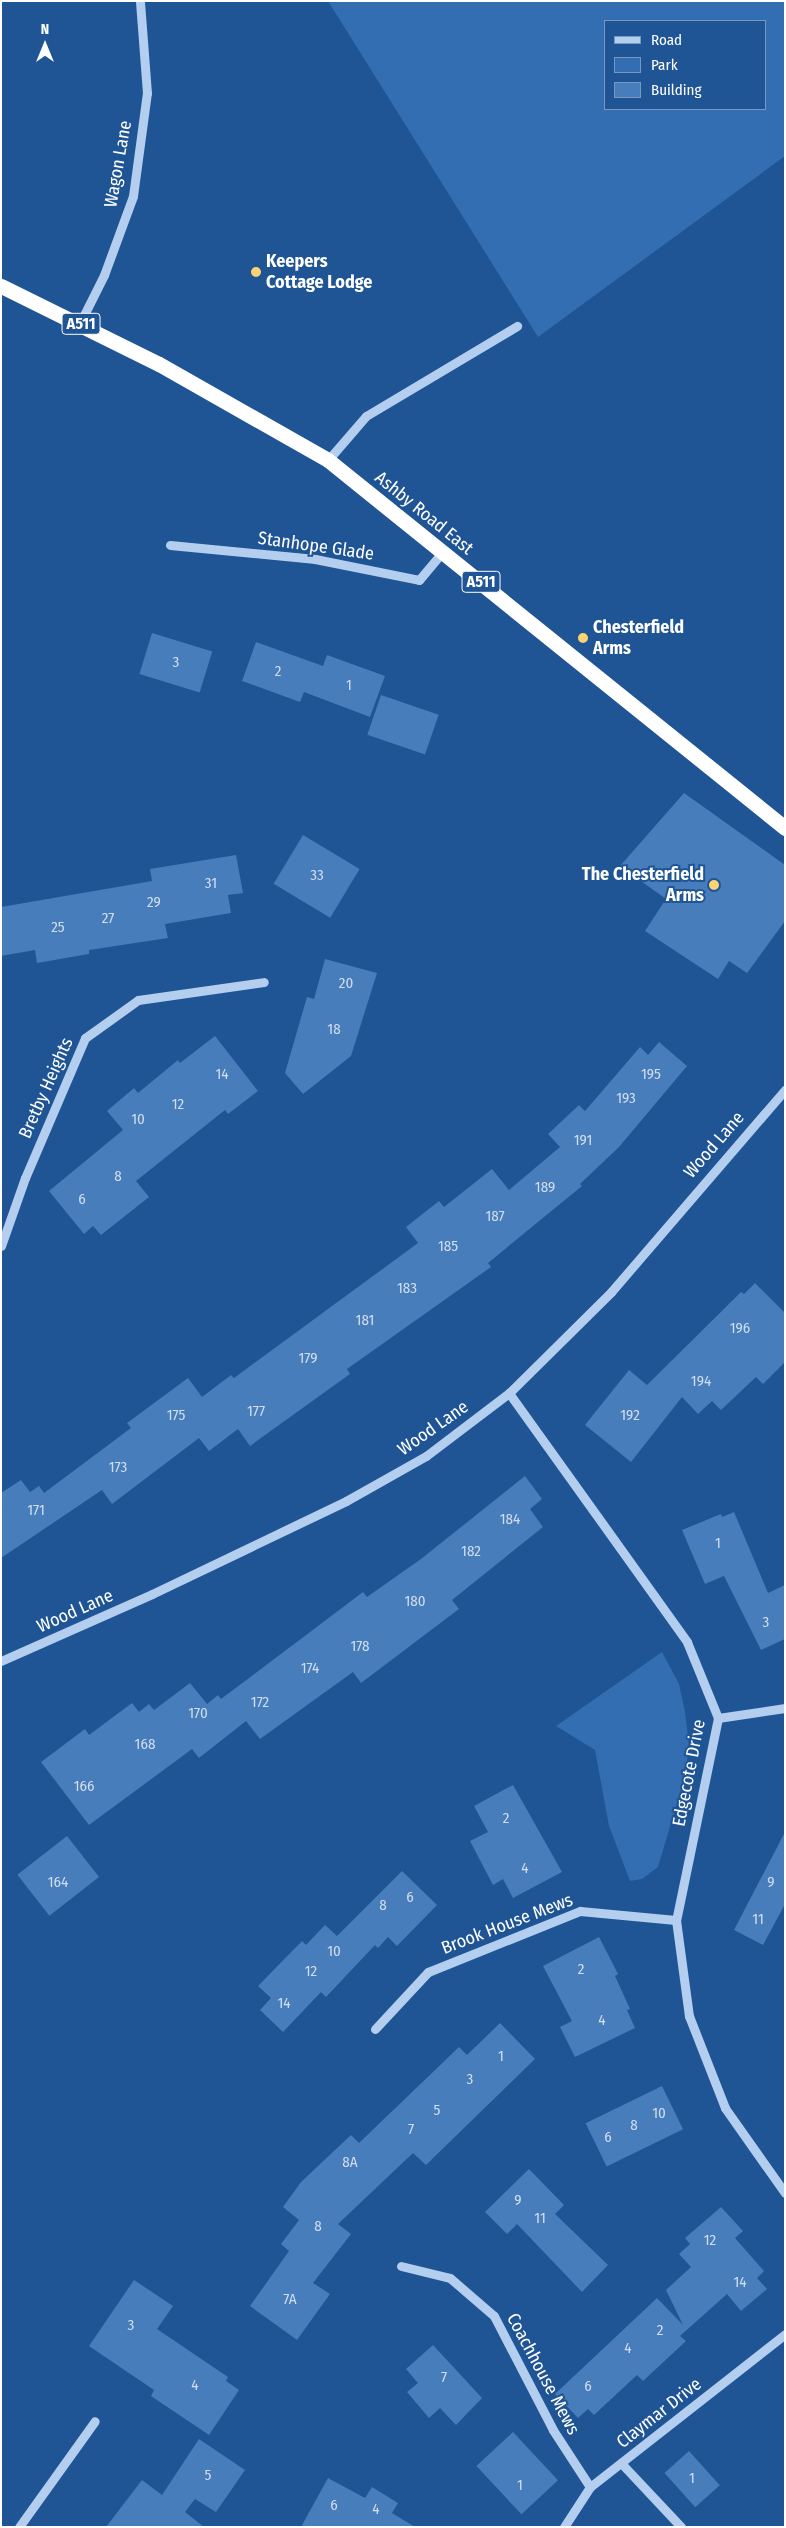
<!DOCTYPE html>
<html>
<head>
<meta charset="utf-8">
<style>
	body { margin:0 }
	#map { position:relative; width:786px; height:2528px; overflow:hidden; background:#1f5495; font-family:"Fira Sans Condensed",sans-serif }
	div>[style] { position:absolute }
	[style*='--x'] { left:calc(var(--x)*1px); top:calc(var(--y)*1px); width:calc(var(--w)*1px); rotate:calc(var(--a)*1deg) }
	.green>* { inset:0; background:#336eb3 }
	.building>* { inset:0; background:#487dbc; transform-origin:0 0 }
	.minor>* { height:9px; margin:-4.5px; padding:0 4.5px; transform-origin:4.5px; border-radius:4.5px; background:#b3ceef }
	.highway>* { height:15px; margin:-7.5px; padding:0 7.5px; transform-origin:7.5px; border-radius:7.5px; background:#fff }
	.dots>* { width:14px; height:14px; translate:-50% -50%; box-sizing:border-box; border:2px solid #1f5495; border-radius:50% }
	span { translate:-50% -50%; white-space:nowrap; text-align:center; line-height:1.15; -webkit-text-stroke:4px #1f5495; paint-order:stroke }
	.number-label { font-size:15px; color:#d1deee }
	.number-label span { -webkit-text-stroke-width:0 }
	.shield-label span { padding:1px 4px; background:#1f5495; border:1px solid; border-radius:4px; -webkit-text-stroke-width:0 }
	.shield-label { font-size:16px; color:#fff; font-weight:700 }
	.street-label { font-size:18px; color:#fff }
	.poi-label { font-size:18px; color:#fff; font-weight:700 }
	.left { translate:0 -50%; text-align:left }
	.right { translate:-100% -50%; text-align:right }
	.frame { position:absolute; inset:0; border:2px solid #fff; pointer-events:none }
	.legend { position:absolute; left:604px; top:20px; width:162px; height:90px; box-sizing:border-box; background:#1f5495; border:1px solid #7998bf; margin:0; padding:6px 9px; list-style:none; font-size:15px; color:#fff }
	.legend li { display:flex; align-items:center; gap:10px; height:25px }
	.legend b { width:25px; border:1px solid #7998bf }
	.north { position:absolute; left:20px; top:20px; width:50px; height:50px; -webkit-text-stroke:4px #1f5495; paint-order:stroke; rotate:0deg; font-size:14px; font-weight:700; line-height:20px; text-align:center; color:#fff }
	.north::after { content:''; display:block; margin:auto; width:18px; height:22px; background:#fff; clip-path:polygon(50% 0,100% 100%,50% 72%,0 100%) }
</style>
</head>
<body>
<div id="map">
	<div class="green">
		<div style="clip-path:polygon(evenodd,328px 1px,785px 1px,785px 156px,538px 337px,328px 1px,605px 21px,765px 21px,765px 109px,605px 109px,605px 21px)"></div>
		<div style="clip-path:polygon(662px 1652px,679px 1684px,685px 1712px,689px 1746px,685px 1776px,658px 1867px,642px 1879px,630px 1881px,609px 1826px,595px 1750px,556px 1726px)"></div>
	</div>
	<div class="building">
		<div style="left:152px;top:633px;width:63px;height:43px;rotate:17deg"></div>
		<div style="clip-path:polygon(256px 642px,323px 666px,327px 655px,385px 676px,370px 717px,304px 692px,300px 702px,242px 681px)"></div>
		<div style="left:381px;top:695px;width:61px;height:42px;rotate:19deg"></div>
		<div style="clip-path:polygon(684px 793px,785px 865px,785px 921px,747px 973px,729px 961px,718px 979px,645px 931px,666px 899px,620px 866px)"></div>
		<div style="left:303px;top:835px;width:66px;height:57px;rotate:31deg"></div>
		<div style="clip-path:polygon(236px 855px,243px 893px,228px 895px,231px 913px,165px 924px,168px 938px,89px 950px,89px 954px,37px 963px,35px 950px,1px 956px,1px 907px,152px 881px,150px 869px)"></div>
		<div style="clip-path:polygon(325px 959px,377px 973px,351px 1056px,303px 1094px,285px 1073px,307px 997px,314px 999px)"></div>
		<div style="clip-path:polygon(215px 1036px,258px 1091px,228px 1114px,225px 1110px,136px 1181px,149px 1197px,101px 1235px,93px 1226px,84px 1234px,49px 1191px,123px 1130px,107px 1111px,134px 1088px,138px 1093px,178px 1060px,180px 1063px)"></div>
		<div style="clip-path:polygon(659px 1042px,687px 1066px,619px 1147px,580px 1184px,582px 1186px,488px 1263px,491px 1267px,347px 1369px,350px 1374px,250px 1446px,238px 1429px,209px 1451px,199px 1438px,112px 1504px,102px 1490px,1px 1558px,1px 1493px,21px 1480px,30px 1492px,39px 1486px,44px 1493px,131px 1428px,127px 1423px,188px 1378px,202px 1397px,231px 1375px,234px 1378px,418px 1243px,406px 1227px,439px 1201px,444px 1207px,492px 1169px,509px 1190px,560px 1147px,548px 1134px,579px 1105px,585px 1111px,640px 1047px,648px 1055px)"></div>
		<div style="clip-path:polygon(755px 1283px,785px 1313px,785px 1362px,763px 1384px,756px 1377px,721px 1410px,712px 1401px,698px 1414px,682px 1397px,631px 1462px,585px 1425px,629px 1370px,647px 1385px,741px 1292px,744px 1294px)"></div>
		<div style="clip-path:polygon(525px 1476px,542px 1499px,530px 1509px,543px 1527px,452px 1600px,459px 1609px,361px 1683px,353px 1672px,260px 1739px,246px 1721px,199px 1758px,192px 1749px,89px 1825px,41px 1762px,85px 1729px,89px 1735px,132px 1703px,139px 1712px,149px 1704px,154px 1710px,190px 1683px,207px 1704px,218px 1695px,221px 1699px,363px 1592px,367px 1597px,421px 1559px)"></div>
		<div style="clip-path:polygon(734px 1512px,768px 1593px,785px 1585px,785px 1639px,761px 1650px,724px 1576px,705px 1584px,682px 1530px,721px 1514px,722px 1517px)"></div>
		<div style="clip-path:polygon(513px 1785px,562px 1872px,513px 1898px,503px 1879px,493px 1885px,470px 1841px,488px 1832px,474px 1806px)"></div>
		<div style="clip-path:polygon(785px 1832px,785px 1904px,763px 1945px,734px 1930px)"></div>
		<div style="left:67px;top:1836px;width:52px;height:63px;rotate:52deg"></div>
		<div style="clip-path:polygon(402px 1871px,437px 1905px,397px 1946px,388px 1937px,378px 1948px,375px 1945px,326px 1997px,321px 1992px,283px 2032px,260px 2010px,271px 1998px,258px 1986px,302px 1941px,306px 1945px,325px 1925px,337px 1936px)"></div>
		<div style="clip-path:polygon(599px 1937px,618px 1974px,615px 1976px,630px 2009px,627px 2010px,635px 2028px,575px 2057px,560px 2027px,572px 2021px,543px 1966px)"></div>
		<div style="clip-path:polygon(500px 2023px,535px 2059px,426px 2165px,413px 2153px,338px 2224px,351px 2234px,313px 2283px,330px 2294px,297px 2340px,250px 2306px,289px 2251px,281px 2244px,299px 2220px,283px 2207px,301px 2182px,351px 2135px,359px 2143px,459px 2047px,467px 2055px)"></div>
		<div style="left:662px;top:2086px;width:48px;height:85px;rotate:64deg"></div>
		<div style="clip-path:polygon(529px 2169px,564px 2205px,555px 2214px,608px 2265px,582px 2292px,517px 2224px,507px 2234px,485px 2212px)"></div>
		<div style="clip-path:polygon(721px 2207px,743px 2231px,735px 2238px,764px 2271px,757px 2278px,767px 2289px,741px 2311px,727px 2294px,680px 2336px,686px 2341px,643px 2381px,637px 2375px,594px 2415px,588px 2409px,578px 2418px,555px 2394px,657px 2298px,683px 2325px,666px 2290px,691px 2267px,679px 2254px,690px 2244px,685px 2238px)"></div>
		<div style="clip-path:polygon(134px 2280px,173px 2306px,157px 2329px,228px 2377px,226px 2381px,239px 2390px,209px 2435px,151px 2396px,154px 2390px,89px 2346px)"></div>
		<div style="clip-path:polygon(433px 2345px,482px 2398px,456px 2425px,440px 2408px,429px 2418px,407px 2392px,418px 2383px,406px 2369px)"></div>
		<div style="left:513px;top:2432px;width:66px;height:50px;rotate:47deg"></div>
		<div style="clip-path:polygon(199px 2439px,245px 2470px,216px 2512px,195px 2499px,185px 2512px,204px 2527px,106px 2527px,142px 2480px,162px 2495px)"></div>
		<div style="left:689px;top:2451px;width:46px;height:33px;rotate:48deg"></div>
		<div style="clip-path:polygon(328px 2478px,365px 2498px,372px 2487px,398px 2503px,392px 2513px,415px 2527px,301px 2527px)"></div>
	</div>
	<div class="minor">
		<div style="--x:80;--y:323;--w:54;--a:-63.4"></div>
		<div style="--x:104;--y:275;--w:84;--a:-69.8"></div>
		<div style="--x:133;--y:196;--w:104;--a:-82.3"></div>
		<div style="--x:147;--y:93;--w:92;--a:-94.4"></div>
		<div style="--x:328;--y:460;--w:58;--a:-49.2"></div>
		<div style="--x:366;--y:416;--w:176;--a:-30.8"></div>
		<div style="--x:170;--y:545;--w:146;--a:5.5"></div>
		<div style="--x:315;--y:559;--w:106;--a:11.4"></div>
		<div style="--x:419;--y:580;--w:38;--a:-50"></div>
		<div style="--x:1;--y:1246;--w:72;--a:-70.6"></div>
		<div style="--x:25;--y:1178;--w:152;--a:-66.8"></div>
		<div style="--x:85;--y:1038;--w:65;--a:-35.6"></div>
		<div style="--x:138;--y:1000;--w:127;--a:-8.1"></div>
		<div style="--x:509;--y:1393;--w:306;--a:54.4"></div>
		<div style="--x:687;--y:1642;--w:82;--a:67.8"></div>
		<div style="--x:718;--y:1718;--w:206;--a:101.7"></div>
		<div style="--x:676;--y:1920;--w:97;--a:82.3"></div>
		<div style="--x:689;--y:2016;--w:99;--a:68.6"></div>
		<div style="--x:725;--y:2108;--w:104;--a:54.8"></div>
		<div style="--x:1;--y:1661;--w:165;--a:-23.9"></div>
		<div style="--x:152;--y:1594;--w:215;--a:-25.6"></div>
		<div style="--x:346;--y:1501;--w:92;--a:-29.4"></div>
		<div style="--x:426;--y:1456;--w:104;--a:-37.2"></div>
		<div style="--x:509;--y:1393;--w:144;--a:-44.7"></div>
		<div style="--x:611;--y:1292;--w:267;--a:-49.3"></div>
		<div style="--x:718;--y:1718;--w:68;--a:-8.5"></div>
		<div style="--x:375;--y:2029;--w:78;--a:-47.1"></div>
		<div style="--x:428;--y:1972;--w:164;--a:-21.9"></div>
		<div style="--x:580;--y:1911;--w:96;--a:5.4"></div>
		<div style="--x:401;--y:2266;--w:50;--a:13.8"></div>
		<div style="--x:450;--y:2278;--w:58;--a:40.8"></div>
		<div style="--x:494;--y:2316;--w:128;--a:62.6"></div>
		<div style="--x:553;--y:2430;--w:68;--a:57"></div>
		<div style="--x:621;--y:2463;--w:88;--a:46.8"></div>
		<div style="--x:19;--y:2527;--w:130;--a:-54.4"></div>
		<div style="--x:564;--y:2527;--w:48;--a:-57"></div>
		<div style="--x:590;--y:2487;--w:248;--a:-38.1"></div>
	</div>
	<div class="highway">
		<div style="--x:1;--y:286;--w:176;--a:26.3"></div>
		<div style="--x:159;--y:364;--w:194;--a:29.6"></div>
		<div style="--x:328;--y:460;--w:587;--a:38.84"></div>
	</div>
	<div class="dots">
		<div style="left:256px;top:272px;background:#fcd373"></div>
		<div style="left:583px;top:638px;background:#fcd373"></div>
		<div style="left:714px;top:885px;background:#fcd373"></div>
	</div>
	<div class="number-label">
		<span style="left:176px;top:663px">3</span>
		<span style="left:278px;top:672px">2</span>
		<span style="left:349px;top:686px">1</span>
		<span style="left:317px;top:876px">33</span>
		<span style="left:211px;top:884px">31</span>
		<span style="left:154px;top:903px">29</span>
		<span style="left:108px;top:919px">27</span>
		<span style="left:58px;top:928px">25</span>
		<span style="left:346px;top:984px">20</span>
		<span style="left:334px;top:1030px">18</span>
		<span style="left:222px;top:1075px">14</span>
		<span style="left:651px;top:1075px">195</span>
		<span style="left:626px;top:1099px">193</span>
		<span style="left:178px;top:1105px">12</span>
		<span style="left:138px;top:1120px">10</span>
		<span style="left:583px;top:1141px">191</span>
		<span style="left:118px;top:1177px">8</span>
		<span style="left:545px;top:1188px">189</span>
		<span style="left:82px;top:1200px">6</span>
		<span style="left:495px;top:1217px">187</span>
		<span style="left:448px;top:1247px">185</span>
		<span style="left:407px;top:1289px">183</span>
		<span style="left:365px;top:1321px">181</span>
		<span style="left:740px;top:1329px">196</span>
		<span style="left:308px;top:1359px">179</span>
		<span style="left:701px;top:1382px">194</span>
		<span style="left:256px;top:1412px">177</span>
		<span style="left:176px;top:1416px">175</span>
		<span style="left:630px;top:1416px">192</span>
		<span style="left:118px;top:1468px">173</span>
		<span style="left:36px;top:1511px">171</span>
		<span style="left:510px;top:1520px">184</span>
		<span style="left:718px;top:1544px">1</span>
		<span style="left:471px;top:1552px">182</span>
		<span style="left:415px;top:1602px">180</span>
		<span style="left:766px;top:1623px">3</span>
		<span style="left:360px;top:1647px">178</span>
		<span style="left:310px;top:1669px">174</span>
		<span style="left:260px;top:1703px">172</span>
		<span style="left:198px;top:1714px">170</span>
		<span style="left:145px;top:1745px">168</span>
		<span style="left:84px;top:1787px">166</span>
		<span style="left:506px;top:1819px">2</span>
		<span style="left:525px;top:1869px">4</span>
		<span style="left:58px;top:1883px">164</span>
		<span style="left:771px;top:1883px">9</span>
		<span style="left:410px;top:1898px">6</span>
		<span style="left:383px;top:1906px">8</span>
		<span style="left:758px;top:1920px">11</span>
		<span style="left:334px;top:1952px">10</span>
		<span style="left:581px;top:1970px">2</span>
		<span style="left:311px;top:1972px">12</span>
		<span style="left:284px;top:2004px">14</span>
		<span style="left:602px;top:2021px">4</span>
		<span style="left:501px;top:2057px">1</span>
		<span style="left:470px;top:2080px">3</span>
		<span style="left:437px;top:2111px">5</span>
		<span style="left:659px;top:2114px">10</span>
		<span style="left:634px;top:2126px">8</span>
		<span style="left:411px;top:2130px">7</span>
		<span style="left:608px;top:2138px">6</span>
		<span style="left:350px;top:2163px">8A</span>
		<span style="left:518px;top:2201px">9</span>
		<span style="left:540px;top:2219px">11</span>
		<span style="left:318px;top:2227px">8</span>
		<span style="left:710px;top:2241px">12</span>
		<span style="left:740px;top:2283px">14</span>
		<span style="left:290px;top:2300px">7A</span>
		<span style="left:131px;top:2326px">3</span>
		<span style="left:660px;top:2331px">2</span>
		<span style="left:628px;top:2349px">4</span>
		<span style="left:444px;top:2378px">7</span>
		<span style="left:195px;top:2386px">4</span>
		<span style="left:588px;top:2387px">6</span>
		<span style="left:208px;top:2476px">5</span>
		<span style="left:692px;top:2479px">1</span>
		<span style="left:520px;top:2486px">1</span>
		<span style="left:334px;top:2506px">6</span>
		<span style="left:376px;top:2510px">4</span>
	</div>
	<div class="shield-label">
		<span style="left:81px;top:324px">A511</span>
		<span style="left:481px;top:582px">A511</span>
	</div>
	<div class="street-label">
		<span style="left:118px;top:164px;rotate:-80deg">Wagon Lane</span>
		<span style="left:424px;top:513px;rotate:39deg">Ashby Road East</span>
		<span style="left:316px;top:546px;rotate:8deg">Stanhope Glade</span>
		<span style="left:46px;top:1088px;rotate:-66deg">Bretby Heights</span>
		<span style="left:714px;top:1145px;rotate:-49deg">Wood Lane</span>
		<span style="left:433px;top:1428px;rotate:-35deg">Wood Lane</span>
		<span style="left:75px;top:1611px;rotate:-24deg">Wood Lane</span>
		<span style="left:689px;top:1773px;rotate:-79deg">Edgecote Drive</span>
		<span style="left:507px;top:1924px;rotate:-21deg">Brook House Mews</span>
		<span style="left:543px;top:2374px;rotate:62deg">Coachhouse Mews</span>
		<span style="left:659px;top:2413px;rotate:-38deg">Claymar Drive</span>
	</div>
	<div class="poi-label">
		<span class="left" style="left:266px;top:272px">Keepers<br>Cottage Lodge</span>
		<span class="left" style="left:593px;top:638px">Chesterfield<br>Arms</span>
		<span class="right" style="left:704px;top:885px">The Chesterfield<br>Arms</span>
	</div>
	<div class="frame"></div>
	<ul class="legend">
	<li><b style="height:6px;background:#b3ceef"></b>Road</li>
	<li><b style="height:14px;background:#336eb3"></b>Park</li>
	<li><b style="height:14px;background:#487dbc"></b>Building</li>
	</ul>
	<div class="north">N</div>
</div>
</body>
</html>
